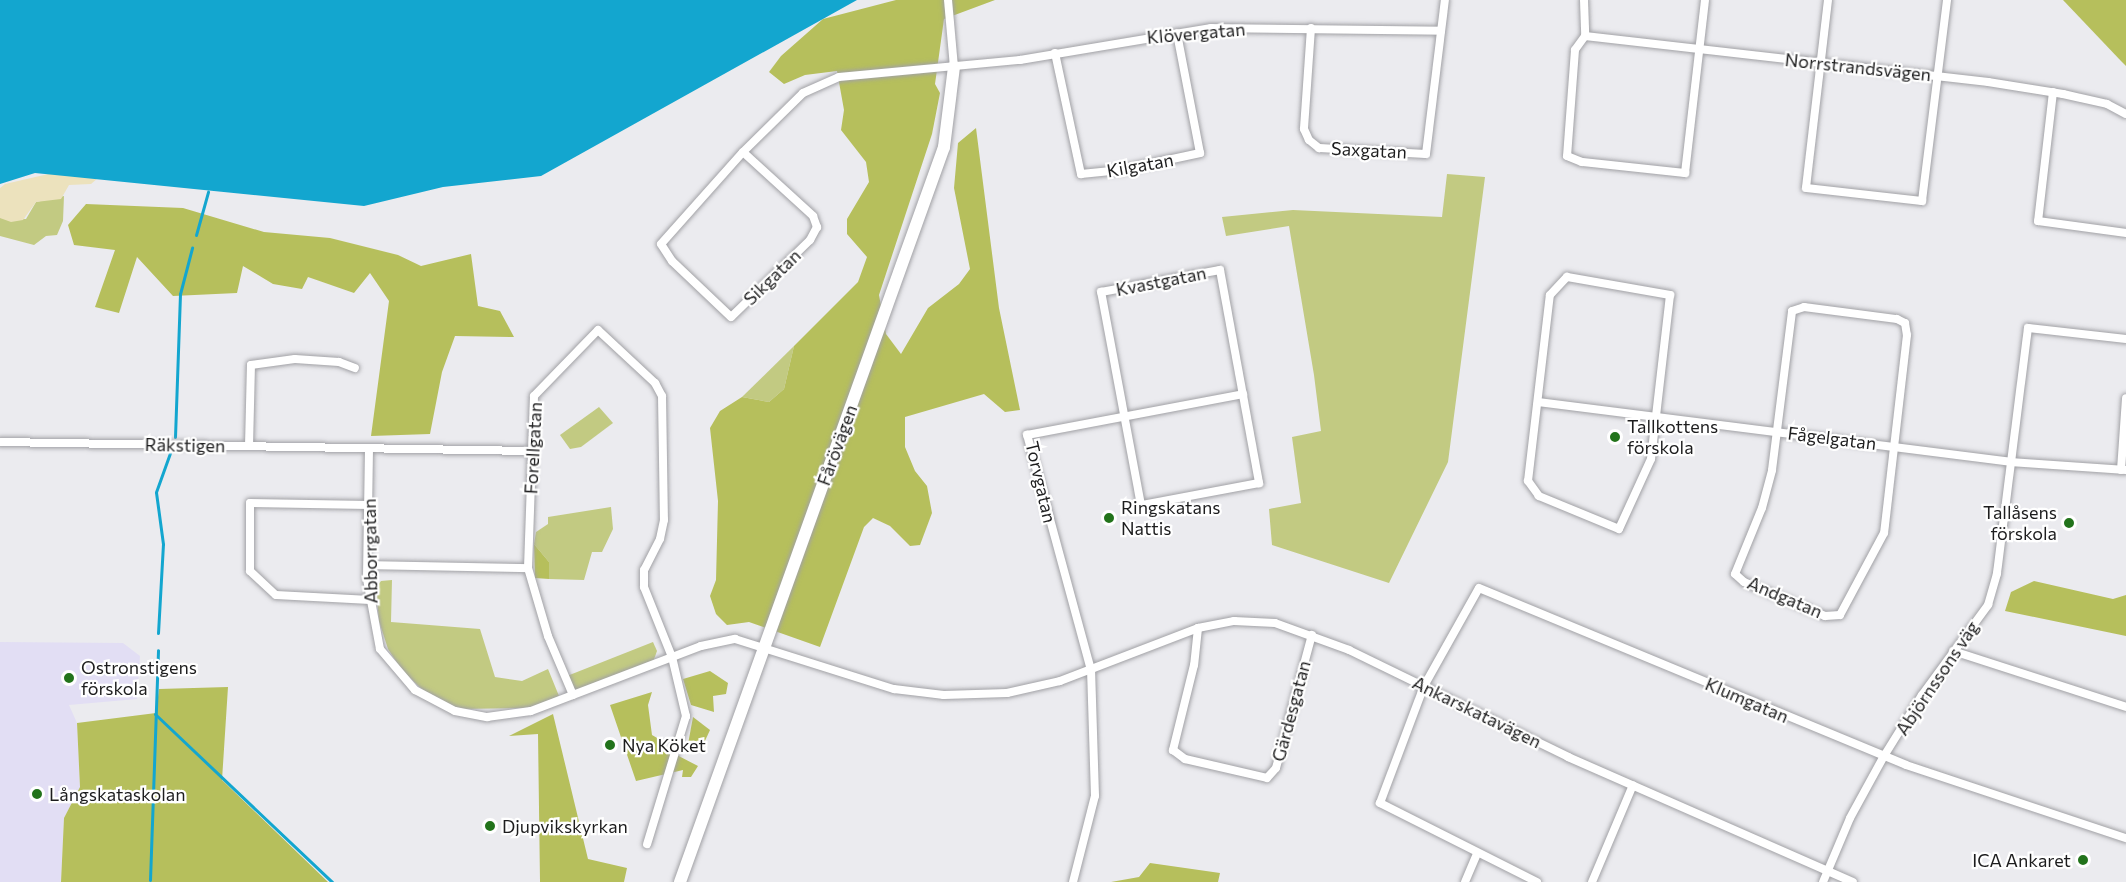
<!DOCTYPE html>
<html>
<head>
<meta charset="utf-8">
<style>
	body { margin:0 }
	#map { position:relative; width:2126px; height:882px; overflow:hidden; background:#ebebef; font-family:Commissioner,sans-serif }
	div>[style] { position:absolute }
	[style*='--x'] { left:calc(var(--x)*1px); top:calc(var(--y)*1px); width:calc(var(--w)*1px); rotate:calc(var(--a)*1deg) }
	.education>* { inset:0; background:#e2def4 }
	.green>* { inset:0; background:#c2ca82 }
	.forest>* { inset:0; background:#b6bf5c }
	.sand>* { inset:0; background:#ece2bd }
	.water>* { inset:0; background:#13a6cf }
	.stream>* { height:3px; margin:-1.5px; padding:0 1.5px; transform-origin:1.5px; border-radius:1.5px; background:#13a6cf }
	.roads { filter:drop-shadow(0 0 2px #a1a1a5) drop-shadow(0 0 2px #a1a1a5) }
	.street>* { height:8px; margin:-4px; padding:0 4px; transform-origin:4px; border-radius:4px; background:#fff }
	.secondary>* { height:12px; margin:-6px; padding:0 6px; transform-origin:6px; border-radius:6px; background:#fff }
	.dots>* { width:16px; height:16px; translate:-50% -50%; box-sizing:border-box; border:3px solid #fff; border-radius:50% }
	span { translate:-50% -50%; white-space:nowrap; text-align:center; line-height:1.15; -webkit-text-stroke:4.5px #fff; paint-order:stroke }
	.street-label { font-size:18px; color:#1d1d1e }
	.poi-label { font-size:18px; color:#1d1d1e }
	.left { translate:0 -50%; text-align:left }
	.right { translate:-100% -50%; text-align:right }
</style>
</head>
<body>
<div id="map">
	<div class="education">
		<div style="clip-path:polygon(0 642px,123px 643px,140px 656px,137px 699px,69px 705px,77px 723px,80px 787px,64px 818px,61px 882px,0 882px)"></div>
	</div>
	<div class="green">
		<div style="clip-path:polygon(1447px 174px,1485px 177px,1448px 462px,1389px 583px,1272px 545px,1269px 509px,1301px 503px,1292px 437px,1321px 431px,1314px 375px,1289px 226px,1226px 236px,1222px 217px,1293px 210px,1442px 217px)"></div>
		<div style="clip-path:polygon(64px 196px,63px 221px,57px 235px,46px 236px,34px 245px,0 236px,0 218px,26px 219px,36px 202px)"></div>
		<div style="clip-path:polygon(794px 346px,784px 389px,769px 402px,742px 397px)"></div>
		<div style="clip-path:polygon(599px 407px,613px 423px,581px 447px,570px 449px,560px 435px)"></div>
		<div style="clip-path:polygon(611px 507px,613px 529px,602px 552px,592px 552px,584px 580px,549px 579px,549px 562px,534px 544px,536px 532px,548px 524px,548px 517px)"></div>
		<div style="clip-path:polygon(392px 580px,391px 622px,480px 629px,495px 677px,522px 681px,548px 669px,559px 696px,534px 708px,459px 709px,427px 694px,402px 670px,388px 649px,379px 621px,376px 588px,381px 581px)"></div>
		<div style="clip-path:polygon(653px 642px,657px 651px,653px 662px,577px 691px,572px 687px,567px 676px)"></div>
	</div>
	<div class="forest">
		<div style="clip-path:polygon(896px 0,995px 0,944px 19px,935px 84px,940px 93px,932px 134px,879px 295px,886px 334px,901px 354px,928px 308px,959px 284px,970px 269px,954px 188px,958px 143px,976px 128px,999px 308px,1020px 410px,1005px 412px,984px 394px,905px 417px,905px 447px,915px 471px,927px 486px,932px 513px,920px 545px,910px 546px,890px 526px,873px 518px,864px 527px,820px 647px,749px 622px,727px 625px,716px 614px,710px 596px,716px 580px,718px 501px,710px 428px,720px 411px,742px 397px,769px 402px,784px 389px,794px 346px,858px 282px,867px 257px,847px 234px,847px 219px,869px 182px,866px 162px,841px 130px,844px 110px,837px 71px,805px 75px,784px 84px,769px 72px,781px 56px,823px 19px)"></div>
		<div style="clip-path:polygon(2063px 0,2126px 0,2126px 66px,2121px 61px)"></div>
		<div style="clip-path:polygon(86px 204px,183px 208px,264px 232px,330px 238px,398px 255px,421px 266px,471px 254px,478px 306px,500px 311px,514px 337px,455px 336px,442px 372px,430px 434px,371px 436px,389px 301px,370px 273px,354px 293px,308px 277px,302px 289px,273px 284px,243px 266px,237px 293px,173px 296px,137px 257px,119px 313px,95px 307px,115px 250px,74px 245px,68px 225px)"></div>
		<div style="clip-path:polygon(534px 544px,549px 562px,549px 579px,535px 578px)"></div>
		<div style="clip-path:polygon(2034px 581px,2113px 599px,2126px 595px,2126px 636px,2005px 611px,2011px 592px)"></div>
		<div style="clip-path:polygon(710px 671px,728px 683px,726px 694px,713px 696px,714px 712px,691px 705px,683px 679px)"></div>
		<div style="clip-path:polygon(228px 687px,222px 780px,328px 882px,61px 882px,64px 818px,80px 787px,77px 723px,156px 713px,159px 689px)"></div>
		<div style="clip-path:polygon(652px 692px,648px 705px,652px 735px,664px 742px,669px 751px,698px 766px,691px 777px,682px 777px,683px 770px,636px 781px,610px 705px)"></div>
		<div style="clip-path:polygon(553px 714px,588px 859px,627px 868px,624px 882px,540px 882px,538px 734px,509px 736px)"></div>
		<div style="clip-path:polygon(693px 717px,710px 730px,704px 743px,688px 744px)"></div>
		<div style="clip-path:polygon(1150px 863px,1220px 873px,1218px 882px,1111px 882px,1139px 877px)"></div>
	</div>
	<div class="sand">
		<div style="clip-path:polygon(70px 169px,98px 178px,91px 184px,69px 185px,61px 199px,36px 202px,23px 220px,11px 222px,0 218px,0 188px,5px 184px)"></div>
	</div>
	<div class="water">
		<div style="clip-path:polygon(0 0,857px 0,541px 176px,443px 187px,364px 206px,35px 173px,0 184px)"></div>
	</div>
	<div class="stream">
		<div style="--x:196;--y:235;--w:45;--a:-74.4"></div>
		<div style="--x:175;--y:437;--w:143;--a:-88"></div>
		<div style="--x:180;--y:294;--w:48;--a:-75.4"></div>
		<div style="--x:158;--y:633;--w:89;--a:-86.8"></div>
		<div style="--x:163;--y:544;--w:52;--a:-97.7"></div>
		<div style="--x:156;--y:492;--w:41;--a:-70.3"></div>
		<div style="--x:155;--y:714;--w:244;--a:43.5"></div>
		<div style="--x:150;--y:880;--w:230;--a:-88"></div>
	</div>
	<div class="roads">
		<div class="street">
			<div style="--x:948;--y:0;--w:67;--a:84.9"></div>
			<div style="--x:1584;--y:0;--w:36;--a:88"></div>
			<div style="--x:1828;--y:0;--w:189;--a:96.7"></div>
			<div style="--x:1806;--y:188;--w:117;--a:6.4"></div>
			<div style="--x:1922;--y:201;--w:203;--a:-82.9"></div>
			<div style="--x:1311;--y:28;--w:101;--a:94"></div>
			<div style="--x:1304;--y:129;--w:12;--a:66"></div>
			<div style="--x:1309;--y:140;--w:13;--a:39"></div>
			<div style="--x:1319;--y:148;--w:107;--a:3.2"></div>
			<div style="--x:1426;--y:154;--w:155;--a:-83"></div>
			<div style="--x:1585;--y:36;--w:406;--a:6.5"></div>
			<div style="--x:1988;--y:82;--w:76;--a:9.1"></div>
			<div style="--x:2063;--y:94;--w:45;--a:12.8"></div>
			<div style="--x:2107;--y:104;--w:21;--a:28"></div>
			<div style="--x:1585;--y:36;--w:17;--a:126"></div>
			<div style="--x:1575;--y:50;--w:106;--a:94.3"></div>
			<div style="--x:1567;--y:156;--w:16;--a:22"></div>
			<div style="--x:1582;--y:162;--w:104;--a:6.1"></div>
			<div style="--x:1685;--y:173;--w:174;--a:-83.4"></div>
			<div style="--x:1055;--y:53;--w:124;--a:77.9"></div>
			<div style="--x:1081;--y:174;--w:40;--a:-5.7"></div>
			<div style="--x:1121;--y:170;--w:81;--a:-12.1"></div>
			<div style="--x:1200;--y:153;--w:122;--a:-100.9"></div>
			<div style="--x:2053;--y:92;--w:130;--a:96.6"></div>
			<div style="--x:2038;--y:221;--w:89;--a:7.8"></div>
			<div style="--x:743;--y:152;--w:95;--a:42.4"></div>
			<div style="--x:813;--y:216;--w:12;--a:70"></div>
			<div style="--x:817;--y:227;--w:15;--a:118"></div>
			<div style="--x:810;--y:240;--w:110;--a:135.7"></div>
			<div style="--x:731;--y:317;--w:81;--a:-136.5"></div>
			<div style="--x:672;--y:261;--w:20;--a:-123"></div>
			<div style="--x:661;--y:244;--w:123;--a:-48.3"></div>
			<div style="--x:743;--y:152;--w:84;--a:-44.5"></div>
			<div style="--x:803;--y:93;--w:39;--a:-24"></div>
			<div style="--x:839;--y:77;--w:182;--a:-5.4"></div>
			<div style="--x:1020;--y:60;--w:194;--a:-9.5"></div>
			<div style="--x:1211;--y:28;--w:230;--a:0.7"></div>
			<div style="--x:1220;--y:270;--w:217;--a:79.6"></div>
			<div style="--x:1259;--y:483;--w:120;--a:169.4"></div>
			<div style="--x:1141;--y:505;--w:217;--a:-100.6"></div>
			<div style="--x:1101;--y:292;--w:121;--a:-10.5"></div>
			<div style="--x:1567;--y:277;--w:105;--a:9.9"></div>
			<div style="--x:1670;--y:295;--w:165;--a:96.6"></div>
			<div style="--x:1651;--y:459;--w:77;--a:114.6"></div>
			<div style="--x:1619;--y:529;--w:87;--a:-157.6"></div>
			<div style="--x:1539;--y:496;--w:19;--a:-126"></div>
			<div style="--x:1528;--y:481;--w:187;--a:-83.3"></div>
			<div style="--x:1550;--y:295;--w:25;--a:-47"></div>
			<div style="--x:1804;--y:307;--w:94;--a:7.4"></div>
			<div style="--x:1897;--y:319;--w:9;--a:27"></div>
			<div style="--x:1905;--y:323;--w:12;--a:81"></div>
			<div style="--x:1907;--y:335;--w:199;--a:96.6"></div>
			<div style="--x:1884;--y:533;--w:93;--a:118.2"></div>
			<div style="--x:1840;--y:615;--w:15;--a:176"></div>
			<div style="--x:1825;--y:616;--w:88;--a:-157.2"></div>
			<div style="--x:1744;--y:582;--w:12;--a:-138"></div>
			<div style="--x:1735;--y:574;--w:71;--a:-67.8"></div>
			<div style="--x:1762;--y:508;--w:39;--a:-75"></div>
			<div style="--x:1772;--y:470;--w:160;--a:-82.8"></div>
			<div style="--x:1792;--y:311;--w:13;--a:-18"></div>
			<div style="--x:1538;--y:402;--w:476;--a:7.2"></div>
			<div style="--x:2010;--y:462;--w:116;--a:3.9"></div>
			<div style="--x:0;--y:442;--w:530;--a:0.97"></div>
			<div style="--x:249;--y:446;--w:81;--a:-88.6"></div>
			<div style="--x:251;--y:365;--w:44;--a:-7.8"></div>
			<div style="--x:295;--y:359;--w:44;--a:3.9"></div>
			<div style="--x:339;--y:362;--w:17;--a:21"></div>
			<div style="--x:369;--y:449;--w:130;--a:90.9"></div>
			<div style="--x:367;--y:579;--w:71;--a:79.5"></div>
			<div style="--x:380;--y:649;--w:54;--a:49.5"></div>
			<div style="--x:415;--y:690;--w:45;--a:27.7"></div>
			<div style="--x:455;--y:711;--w:33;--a:11"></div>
			<div style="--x:487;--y:717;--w:44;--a:-7.8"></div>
			<div style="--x:531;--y:711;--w:182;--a:-20.9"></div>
			<div style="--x:701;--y:646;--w:35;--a:-12"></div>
			<div style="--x:735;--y:639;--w:167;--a:17.5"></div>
			<div style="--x:894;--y:689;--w:50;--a:6.8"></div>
			<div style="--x:944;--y:695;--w:63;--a:-1.8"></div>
			<div style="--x:1007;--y:693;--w:54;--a:-12.8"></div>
			<div style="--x:1060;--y:681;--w:148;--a:-21"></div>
			<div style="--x:1198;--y:628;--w:37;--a:-11"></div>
			<div style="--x:1234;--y:621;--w:41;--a:2.8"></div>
			<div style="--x:1275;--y:623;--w:79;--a:20"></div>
			<div style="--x:1349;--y:650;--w:244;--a:26"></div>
			<div style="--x:1568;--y:757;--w:311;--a:23.7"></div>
			<div style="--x:2121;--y:470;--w:72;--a:-86"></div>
			<div style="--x:369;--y:505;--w:119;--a:-179"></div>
			<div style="--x:250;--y:503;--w:68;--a:90"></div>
			<div style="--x:250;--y:571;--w:35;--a:43"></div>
			<div style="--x:276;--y:595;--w:94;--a:3"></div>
			<div style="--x:368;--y:565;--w:160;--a:1.1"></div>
			<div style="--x:1198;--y:628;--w:37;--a:96"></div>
			<div style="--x:1194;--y:665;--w:88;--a:103.9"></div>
			<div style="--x:1173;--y:750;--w:15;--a:37"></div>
			<div style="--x:1185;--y:759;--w:84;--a:13"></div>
			<div style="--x:1267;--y:778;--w:13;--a:-48"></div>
			<div style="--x:1276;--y:768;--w:138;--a:-74.9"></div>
			<div style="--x:1953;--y:651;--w:182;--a:17.9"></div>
			<div style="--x:573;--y:695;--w:64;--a:-113"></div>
			<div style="--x:548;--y:636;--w:71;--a:-106.4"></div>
			<div style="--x:528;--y:568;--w:172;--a:-88"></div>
			<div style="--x:534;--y:396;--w:92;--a:-45.9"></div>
			<div style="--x:598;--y:330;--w:78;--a:42.9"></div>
			<div style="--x:655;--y:383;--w:15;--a:62"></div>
			<div style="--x:662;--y:396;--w:124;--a:89.1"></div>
			<div style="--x:664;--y:520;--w:19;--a:102"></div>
			<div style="--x:660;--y:539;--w:35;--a:117"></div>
			<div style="--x:644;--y:570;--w:17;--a:90"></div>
			<div style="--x:644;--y:587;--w:75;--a:68.2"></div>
			<div style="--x:672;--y:657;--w:61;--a:76.7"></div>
			<div style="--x:686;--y:716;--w:134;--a:106.9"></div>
			<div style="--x:1073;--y:882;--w:89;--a:-75.7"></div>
			<div style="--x:1095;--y:796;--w:126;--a:-91.8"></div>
			<div style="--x:1091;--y:670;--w:244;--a:-105.2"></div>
			<div style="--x:1027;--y:435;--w:220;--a:-10.7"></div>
			<div style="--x:1465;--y:882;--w:30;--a:-67"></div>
			<div style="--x:1537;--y:882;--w:176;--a:-153.3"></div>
			<div style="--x:1380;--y:803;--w:125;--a:-69.4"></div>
			<div style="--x:1424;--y:686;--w:112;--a:-60.7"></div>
			<div style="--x:1479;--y:588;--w:462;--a:22.5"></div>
			<div style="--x:1906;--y:765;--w:232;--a:18.4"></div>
			<div style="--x:1592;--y:882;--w:105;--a:-67.1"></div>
			<div style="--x:1823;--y:882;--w:69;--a:-67.1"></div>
			<div style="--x:1850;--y:818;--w:71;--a:-61.3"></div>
			<div style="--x:1884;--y:756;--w:72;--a:-58.1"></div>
			<div style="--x:1922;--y:695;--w:112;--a:-53.7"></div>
			<div style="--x:1988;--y:605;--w:33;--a:-74"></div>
			<div style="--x:1997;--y:573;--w:247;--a:-82.8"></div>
			<div style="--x:2028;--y:328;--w:99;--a:6.4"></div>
		</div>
		<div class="secondary">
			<div style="--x:680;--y:882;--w:781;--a:-70.24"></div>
			<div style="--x:944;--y:147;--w:81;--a:-82.9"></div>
		</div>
	</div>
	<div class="dots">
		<div style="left:1615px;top:437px;background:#22731b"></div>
		<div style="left:1109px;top:518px;background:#22731b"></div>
		<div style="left:2069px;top:523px;background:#22731b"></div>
		<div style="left:69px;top:678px;background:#22731b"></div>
		<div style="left:610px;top:745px;background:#22731b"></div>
		<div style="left:37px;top:794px;background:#22731b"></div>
		<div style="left:490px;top:826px;background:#22731b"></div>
		<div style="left:2083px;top:860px;background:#22731b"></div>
	</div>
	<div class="street-label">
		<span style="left:1196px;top:33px;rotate:-5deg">Klövergatan</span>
		<span style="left:1858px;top:67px;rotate:6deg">Norrstrandsvägen</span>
		<span style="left:1369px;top:150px;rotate:3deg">Saxgatan</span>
		<span style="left:1140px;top:165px;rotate:-10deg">Kilgatan</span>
		<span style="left:772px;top:277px;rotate:-44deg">Sikgatan</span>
		<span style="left:1161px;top:281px;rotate:-11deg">Kvastgatan</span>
		<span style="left:1832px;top:438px;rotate:7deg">Fågelgatan</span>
		<span style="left:185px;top:445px;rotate:1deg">Räkstigen</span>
		<span style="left:837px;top:445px;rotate:-70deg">Fårövägen</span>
		<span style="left:533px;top:448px;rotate:-87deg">Forellgatan</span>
		<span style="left:1041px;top:482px;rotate:77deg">Torvgatan</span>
		<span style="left:370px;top:551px;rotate:-91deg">Abborrgatan</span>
		<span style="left:1785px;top:597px;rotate:23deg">Andgatan</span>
		<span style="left:1937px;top:678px;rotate:-56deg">Abjörnssons väg</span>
		<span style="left:1747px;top:700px;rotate:23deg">Klumgatan</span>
		<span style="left:1291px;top:711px;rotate:-75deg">Gärdesgatan</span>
		<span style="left:1477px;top:712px;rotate:26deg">Ankarskatavägen</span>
	</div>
	<div class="poi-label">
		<span class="left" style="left:1627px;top:437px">Tallkottens<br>förskola</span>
		<span class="left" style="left:1121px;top:518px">Ringskatans<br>Nattis</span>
		<span class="right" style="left:2057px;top:523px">Tallåsens<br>förskola</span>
		<span class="left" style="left:81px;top:678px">Ostronstigens<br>förskola</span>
		<span class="left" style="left:622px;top:745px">Nya Köket</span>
		<span class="left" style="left:49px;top:794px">Långskataskolan</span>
		<span class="left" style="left:502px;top:826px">Djupvikskyrkan</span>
		<span class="right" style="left:2071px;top:860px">ICA Ankaret</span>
	</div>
</div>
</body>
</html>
